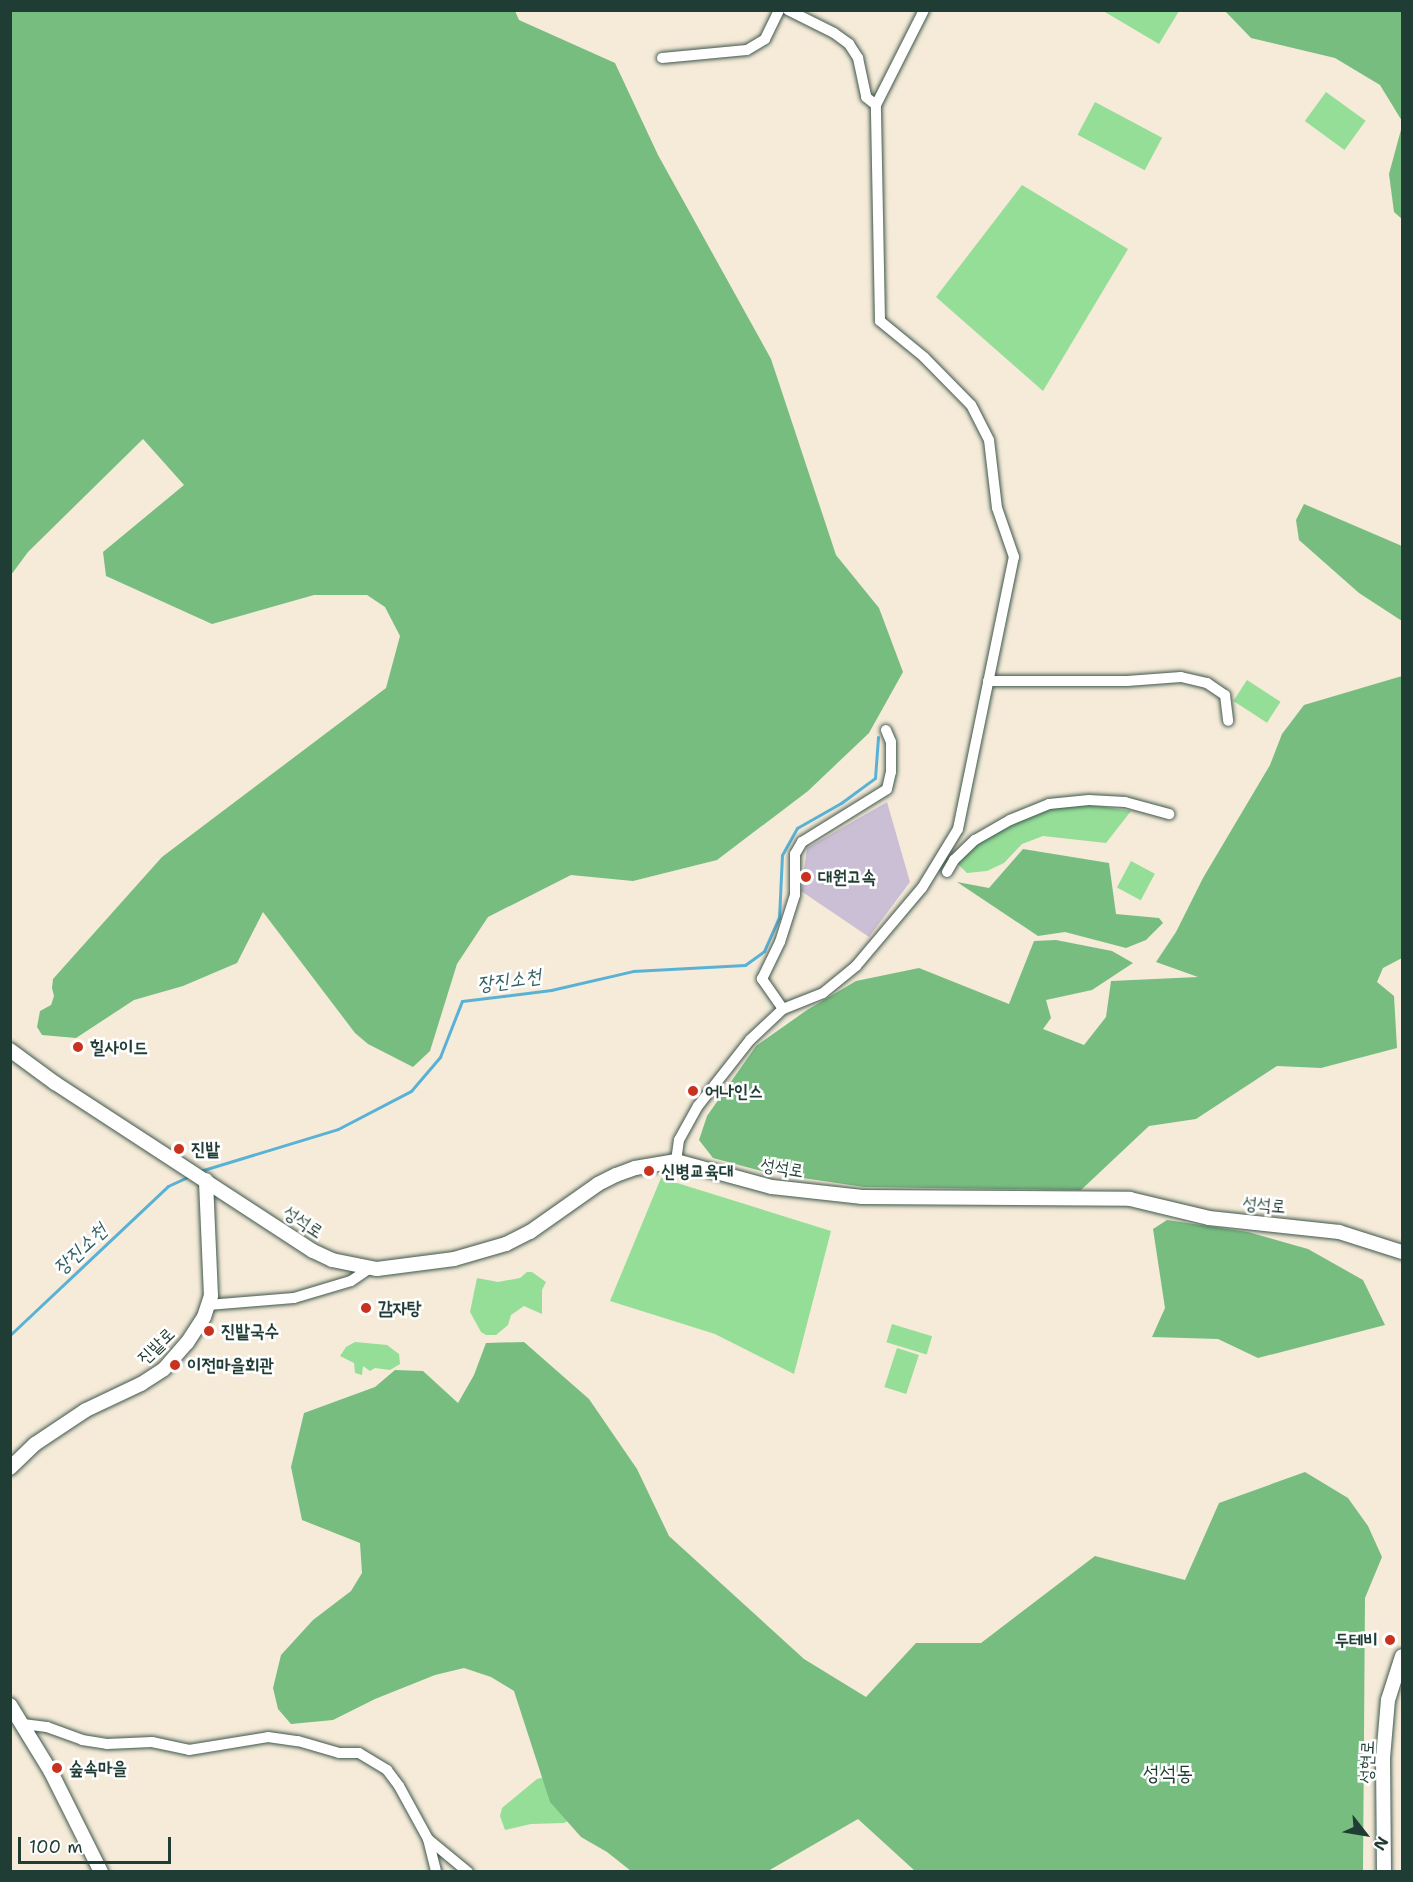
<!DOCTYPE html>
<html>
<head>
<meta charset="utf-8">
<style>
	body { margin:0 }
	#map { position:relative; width:1413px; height:1882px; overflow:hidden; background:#f5ebd8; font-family:"Shantell Sans","Poor Story",sans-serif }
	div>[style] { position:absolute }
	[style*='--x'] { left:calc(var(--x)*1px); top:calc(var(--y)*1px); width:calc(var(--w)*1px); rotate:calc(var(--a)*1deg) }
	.industrial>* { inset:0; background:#cbbfd5 }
	.green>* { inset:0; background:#95de98; transform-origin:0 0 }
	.forest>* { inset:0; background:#78bd80 }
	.stream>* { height:3px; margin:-1.5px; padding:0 1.5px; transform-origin:1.5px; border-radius:1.5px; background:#59b2d6 }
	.roads { filter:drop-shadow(0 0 2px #3f574d) drop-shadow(0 0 2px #3f574d) }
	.street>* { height:10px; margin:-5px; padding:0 5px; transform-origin:5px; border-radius:5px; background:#fff }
	.secondary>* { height:14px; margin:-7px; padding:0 7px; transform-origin:7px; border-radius:7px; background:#fff }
	.dots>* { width:16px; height:16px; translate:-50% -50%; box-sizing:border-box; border:3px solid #fff; border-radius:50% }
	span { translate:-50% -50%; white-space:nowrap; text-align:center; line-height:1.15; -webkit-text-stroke:5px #fff; paint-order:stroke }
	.poi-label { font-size:18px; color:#1f3d34; font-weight:700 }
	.left { translate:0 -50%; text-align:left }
	.right { translate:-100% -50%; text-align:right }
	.street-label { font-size:18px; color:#1f3d34 }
	.water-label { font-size:20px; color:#306065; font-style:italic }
	.quarter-label { font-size:21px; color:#1f3d34 }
	.frame { position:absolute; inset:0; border:12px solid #1f3d34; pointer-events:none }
	.north { position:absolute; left:1335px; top:1804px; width:60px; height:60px; -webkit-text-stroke:4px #fff; paint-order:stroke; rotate:121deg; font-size:16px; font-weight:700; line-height:24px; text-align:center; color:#1f3d34 }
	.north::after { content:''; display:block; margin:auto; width:21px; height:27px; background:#1f3d34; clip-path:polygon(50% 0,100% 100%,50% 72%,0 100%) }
	.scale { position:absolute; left:18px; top:1837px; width:153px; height:27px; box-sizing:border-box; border:3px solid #1f3d34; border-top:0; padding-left:8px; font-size:18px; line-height:21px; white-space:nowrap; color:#1f3d34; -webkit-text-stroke:4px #fff; paint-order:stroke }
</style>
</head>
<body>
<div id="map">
	<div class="industrial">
		<div style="clip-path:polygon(887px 802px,910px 882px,869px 937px,801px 891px,807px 848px)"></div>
	</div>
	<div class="green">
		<div style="clip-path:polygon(1106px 10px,1179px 10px,1179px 11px,1159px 44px,1105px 12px)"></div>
		<div style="left:1326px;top:92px;width:49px;height:36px;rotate:36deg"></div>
		<div style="left:1095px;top:102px;width:76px;height:37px;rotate:28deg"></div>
		<div style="clip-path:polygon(1022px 185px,1128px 249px,1043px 391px,936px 297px)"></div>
		<div style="left:1247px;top:680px;width:40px;height:25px;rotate:33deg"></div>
		<div style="clip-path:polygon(1090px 805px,1131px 811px,1106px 843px,1043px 836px,1022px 844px,1004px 863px,987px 871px,967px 873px,954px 860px,1003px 825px,1053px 808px)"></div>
		<div style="left:1131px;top:861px;width:27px;height:30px;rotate:28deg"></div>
		<div style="clip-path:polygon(661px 1178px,831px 1231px,794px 1374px,715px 1334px,610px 1301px)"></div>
		<div style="clip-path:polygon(527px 1272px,532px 1272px,546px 1282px,542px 1290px,542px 1314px,524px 1306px,511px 1315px,508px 1325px,496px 1335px,486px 1335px,481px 1332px,470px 1312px,477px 1278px,498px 1282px,520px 1278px)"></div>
		<div style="left:892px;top:1324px;width:42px;height:19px;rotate:17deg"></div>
		<div style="clip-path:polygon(355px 1342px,387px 1345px,399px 1354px,400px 1364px,390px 1370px,375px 1368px,370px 1371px,363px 1366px,362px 1375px,355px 1373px,354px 1363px,340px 1356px,346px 1347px)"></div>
		<div style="left:897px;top:1348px;width:23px;height:41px;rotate:18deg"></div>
		<div style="clip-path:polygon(545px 1777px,573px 1818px,564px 1823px,531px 1824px,505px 1830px,500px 1816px,502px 1808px,537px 1779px)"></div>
	</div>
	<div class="forest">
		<div style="clip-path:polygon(11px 10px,515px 11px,519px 20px,615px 63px,658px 155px,771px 359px,836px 555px,879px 608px,903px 672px,869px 733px,808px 791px,717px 860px,633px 881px,571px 875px,488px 917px,457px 964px,430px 1051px,413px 1067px,368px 1044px,355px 1033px,263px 912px,237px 963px,183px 986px,134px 1000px,76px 1038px,42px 1035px,37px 1027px,40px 1011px,51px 1005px,54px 996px,52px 988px,53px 979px,162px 857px,386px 688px,400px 636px,385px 607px,367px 595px,314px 595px,212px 624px,106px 576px,103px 552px,184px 485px,143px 439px,28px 552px,11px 575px)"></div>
		<div style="clip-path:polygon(1225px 11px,1402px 11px,1402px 121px,1380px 85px,1335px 58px,1251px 38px)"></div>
		<div style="clip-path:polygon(1402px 126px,1402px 219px,1394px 212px,1389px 174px)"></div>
		<div style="clip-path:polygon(1304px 504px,1402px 546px,1402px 621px,1359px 593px,1299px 540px,1296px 520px)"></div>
		<div style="clip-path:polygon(1402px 676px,1402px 958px,1383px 968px,1377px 982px,1394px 996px,1397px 1048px,1321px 1068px,1277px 1066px,1196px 1119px,1149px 1126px,1081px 1190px,864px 1187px,769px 1173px,713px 1158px,699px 1140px,707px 1116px,756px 1046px,807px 1010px,856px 981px,919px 968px,1009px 1004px,1034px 941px,1056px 940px,1112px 951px,1133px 963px,1092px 990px,1046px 1000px,1051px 1018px,1043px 1029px,1084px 1045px,1106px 1017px,1111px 981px,1198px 977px,1156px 962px,1176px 932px,1203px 878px,1270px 765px,1282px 734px,1304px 705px)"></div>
		<div style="clip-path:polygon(1023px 849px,1109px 863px,1116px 914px,1159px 918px,1163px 923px,1146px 940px,1126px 948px,1065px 932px,1038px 936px,957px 882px,989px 888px)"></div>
		<div style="clip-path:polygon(1167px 1220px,1248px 1232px,1308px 1249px,1363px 1280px,1385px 1325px,1258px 1358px,1218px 1339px,1152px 1337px,1165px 1308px,1153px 1229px)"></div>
		<div style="clip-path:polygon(524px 1342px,589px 1399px,637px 1469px,669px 1536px,804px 1659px,866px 1697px,916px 1643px,981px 1643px,1095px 1556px,1185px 1580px,1219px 1503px,1305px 1472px,1348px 1498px,1368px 1526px,1382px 1557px,1365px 1598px,1363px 1871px,915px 1871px,858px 1819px,768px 1871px,631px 1871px,607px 1852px,581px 1837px,550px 1802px,514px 1691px,491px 1677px,464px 1668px,435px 1675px,375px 1699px,333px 1720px,291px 1724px,278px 1709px,273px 1688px,281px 1655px,313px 1620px,351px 1591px,362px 1573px,360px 1543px,302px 1520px,291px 1467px,304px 1413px,375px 1387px,395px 1370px,423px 1371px,458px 1403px,474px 1375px,486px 1343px)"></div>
	</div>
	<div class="stream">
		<div style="--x:200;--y:1171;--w:144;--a:-16.9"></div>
		<div style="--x:338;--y:1129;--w:82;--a:-27.5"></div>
		<div style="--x:411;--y:1091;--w:45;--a:-49.5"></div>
		<div style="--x:440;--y:1057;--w:60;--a:-68.6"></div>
		<div style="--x:462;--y:1001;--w:90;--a:-7"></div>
		<div style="--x:551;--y:990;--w:84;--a:-13"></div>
		<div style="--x:633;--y:971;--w:112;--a:-3.1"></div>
		<div style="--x:745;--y:965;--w:24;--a:-36"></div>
		<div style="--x:764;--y:951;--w:36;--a:-66"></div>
		<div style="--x:779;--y:918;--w:63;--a:-87.3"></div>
		<div style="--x:782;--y:855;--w:31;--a:-61"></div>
		<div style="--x:797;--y:828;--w:51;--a:-29.6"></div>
		<div style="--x:841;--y:803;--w:42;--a:-36.3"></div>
		<div style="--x:875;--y:778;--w:41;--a:-85.8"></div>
		<div style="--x:10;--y:1335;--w:217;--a:-43.3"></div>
		<div style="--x:168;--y:1186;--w:23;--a:-25"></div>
	</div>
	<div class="roads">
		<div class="street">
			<div style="--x:788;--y:10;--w:51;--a:26.6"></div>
			<div style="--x:834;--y:33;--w:19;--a:36"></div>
			<div style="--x:849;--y:44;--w:17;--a:57"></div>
			<div style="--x:858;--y:58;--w:40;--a:78"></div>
			<div style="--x:866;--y:97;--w:13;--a:39"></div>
			<div style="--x:662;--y:58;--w:85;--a:-5.4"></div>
			<div style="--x:747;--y:50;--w:21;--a:-31"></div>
			<div style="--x:765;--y:39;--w:32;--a:-64"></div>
			<div style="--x:988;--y:681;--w:139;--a:0"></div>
			<div style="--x:1127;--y:681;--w:54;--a:-4.2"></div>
			<div style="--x:1181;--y:677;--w:27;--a:13"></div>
			<div style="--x:1207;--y:683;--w:22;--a:34"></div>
			<div style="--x:1225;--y:695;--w:26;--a:83"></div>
			<div style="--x:947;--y:872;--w:14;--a:-60"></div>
			<div style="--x:954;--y:860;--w:29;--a:-44"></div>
			<div style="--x:975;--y:840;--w:40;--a:-29.7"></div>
			<div style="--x:1010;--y:820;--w:42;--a:-22.3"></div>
			<div style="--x:1049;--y:804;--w:40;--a:-5.7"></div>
			<div style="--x:1089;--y:800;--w:36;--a:3"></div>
			<div style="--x:1125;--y:802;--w:46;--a:15.3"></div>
			<div style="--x:783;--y:1009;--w:37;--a:-125"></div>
			<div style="--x:762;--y:979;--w:41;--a:-64.1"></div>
			<div style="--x:780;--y:942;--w:49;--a:-72.3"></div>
			<div style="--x:795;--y:895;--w:41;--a:-90"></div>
			<div style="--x:795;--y:854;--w:14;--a:-60"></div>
			<div style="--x:802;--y:842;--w:100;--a:-31.9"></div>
			<div style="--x:887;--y:789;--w:17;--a:-77"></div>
			<div style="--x:891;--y:772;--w:30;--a:-90"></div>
			<div style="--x:891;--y:742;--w:13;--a:-113"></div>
			<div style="--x:676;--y:1161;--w:21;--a:-82"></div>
			<div style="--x:679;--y:1140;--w:39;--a:-61"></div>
			<div style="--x:698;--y:1106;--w:84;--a:-51.8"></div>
			<div style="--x:750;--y:1040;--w:45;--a:-43.2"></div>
			<div style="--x:783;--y:1009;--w:43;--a:-21.8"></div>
			<div style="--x:823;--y:993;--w:43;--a:-39.3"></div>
			<div style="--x:856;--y:966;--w:102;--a:-49.8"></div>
			<div style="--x:922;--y:888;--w:69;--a:-58.6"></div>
			<div style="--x:958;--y:829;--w:278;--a:-78.4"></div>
			<div style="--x:1014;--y:557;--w:52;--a:-109.1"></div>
			<div style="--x:997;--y:508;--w:68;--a:-96.7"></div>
			<div style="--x:989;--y:440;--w:39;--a:-117"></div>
			<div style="--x:971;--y:405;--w:67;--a:-134.4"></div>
			<div style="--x:924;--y:357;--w:57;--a:-140.7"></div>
			<div style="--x:880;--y:321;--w:216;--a:-91.1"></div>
			<div style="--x:876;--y:105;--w:106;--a:-63.2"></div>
			<div style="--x:208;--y:1305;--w:86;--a:-4.7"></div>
			<div style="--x:294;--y:1298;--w:59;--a:-16.6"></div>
			<div style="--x:351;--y:1281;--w:23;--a:-34"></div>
			<div style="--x:23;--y:1724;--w:24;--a:7"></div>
			<div style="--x:47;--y:1727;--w:37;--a:20"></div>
			<div style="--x:82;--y:1740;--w:25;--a:9"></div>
			<div style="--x:107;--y:1744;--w:45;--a:-2.5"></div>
			<div style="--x:152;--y:1742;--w:38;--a:12"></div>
			<div style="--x:189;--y:1750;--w:80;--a:-9.3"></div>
			<div style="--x:268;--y:1737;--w:30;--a:8"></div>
			<div style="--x:298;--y:1741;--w:43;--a:16.3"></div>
			<div style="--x:339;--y:1753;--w:20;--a:0"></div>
			<div style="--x:359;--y:1753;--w:33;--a:31"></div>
			<div style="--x:387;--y:1770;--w:20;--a:53"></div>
			<div style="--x:399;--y:1786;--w:60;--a:61.3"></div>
			<div style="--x:428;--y:1839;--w:34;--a:76"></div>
			<div style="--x:428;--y:1839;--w:52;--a:39.5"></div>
		</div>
		<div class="secondary">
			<div style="--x:10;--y:1050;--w:56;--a:36.3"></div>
			<div style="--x:55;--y:1083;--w:308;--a:33.1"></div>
			<div style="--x:313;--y:1251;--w:21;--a:25"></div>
			<div style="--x:332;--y:1260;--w:46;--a:11.3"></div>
			<div style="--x:377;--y:1269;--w:78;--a:-7.4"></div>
			<div style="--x:454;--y:1259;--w:54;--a:-16.1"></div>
			<div style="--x:506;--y:1244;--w:27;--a:-27"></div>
			<div style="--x:530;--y:1232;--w:83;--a:-35.2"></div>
			<div style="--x:598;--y:1184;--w:20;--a:-27"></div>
			<div style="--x:616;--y:1175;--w:20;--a:-20"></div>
			<div style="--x:635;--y:1168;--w:42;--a:-9.7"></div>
			<div style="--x:676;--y:1161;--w:99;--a:15.2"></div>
			<div style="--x:772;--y:1187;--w:91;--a:6.3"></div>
			<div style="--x:862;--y:1197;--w:268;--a:0.4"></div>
			<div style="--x:1130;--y:1199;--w:81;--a:13.5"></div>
			<div style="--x:1209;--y:1218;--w:131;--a:6.1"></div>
			<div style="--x:1339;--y:1232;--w:66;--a:17.6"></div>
			<div style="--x:10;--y:1468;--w:35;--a:-44"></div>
			<div style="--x:35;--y:1444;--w:61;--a:-33.7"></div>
			<div style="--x:86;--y:1410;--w:61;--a:-25.3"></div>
			<div style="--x:141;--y:1384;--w:27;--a:-33"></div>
			<div style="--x:164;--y:1369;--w:35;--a:-49"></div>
			<div style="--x:187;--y:1343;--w:31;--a:-57"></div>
			<div style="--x:204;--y:1317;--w:22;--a:-72"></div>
			<div style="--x:211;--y:1296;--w:116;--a:-92.5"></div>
			<div style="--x:10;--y:1705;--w:79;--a:58.5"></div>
			<div style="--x:51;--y:1772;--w:112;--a:63.4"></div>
			<div style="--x:1384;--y:1872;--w:114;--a:-90.5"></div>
			<div style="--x:1383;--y:1758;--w:58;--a:-85.1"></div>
			<div style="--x:1388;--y:1700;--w:46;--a:-72.3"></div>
		</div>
	</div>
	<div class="dots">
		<div style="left:806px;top:877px;background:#c8321e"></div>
		<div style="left:78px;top:1047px;background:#c8321e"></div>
		<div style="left:693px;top:1091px;background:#c8321e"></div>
		<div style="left:179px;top:1149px;background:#c8321e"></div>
		<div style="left:649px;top:1171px;background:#c8321e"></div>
		<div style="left:366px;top:1308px;background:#c8321e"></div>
		<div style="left:209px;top:1331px;background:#c8321e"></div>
		<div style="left:175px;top:1365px;background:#c8321e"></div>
		<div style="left:1390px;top:1640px;background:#c8321e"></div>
		<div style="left:57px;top:1768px;background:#c8321e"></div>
	</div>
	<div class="poi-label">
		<span class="left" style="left:818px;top:877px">대원고속</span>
		<span class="left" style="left:90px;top:1047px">힐사이드</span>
		<span class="left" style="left:705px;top:1091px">어나인스</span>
		<span class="left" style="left:191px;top:1149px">진밭</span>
		<span class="left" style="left:661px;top:1171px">신병교육대</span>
		<span class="left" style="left:378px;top:1308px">감자탕</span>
		<span class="left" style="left:221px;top:1331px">진밭국수</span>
		<span class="left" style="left:187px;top:1365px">이전마을회관</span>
		<span class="right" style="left:1378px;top:1640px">두테비</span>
		<span class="left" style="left:69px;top:1768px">숲속마을</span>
	</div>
	<div class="street-label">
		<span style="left:782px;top:1168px;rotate:9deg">성석로</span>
		<span style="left:1264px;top:1205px;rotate:5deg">성석로</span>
		<span style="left:303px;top:1222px;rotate:33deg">성석로</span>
		<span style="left:156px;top:1346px;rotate:-44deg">진밭로</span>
		<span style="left:1367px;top:1762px;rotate:-88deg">성현로</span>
	</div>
	<div class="water-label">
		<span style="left:509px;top:980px;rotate:-8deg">장진소천</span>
		<span style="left:80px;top:1249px;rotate:-43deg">장진소천</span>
	</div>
	<div class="quarter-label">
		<span style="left:1168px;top:1773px">성석동</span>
	</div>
	<div class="frame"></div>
	<div class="north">N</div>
	<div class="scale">100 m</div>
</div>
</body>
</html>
